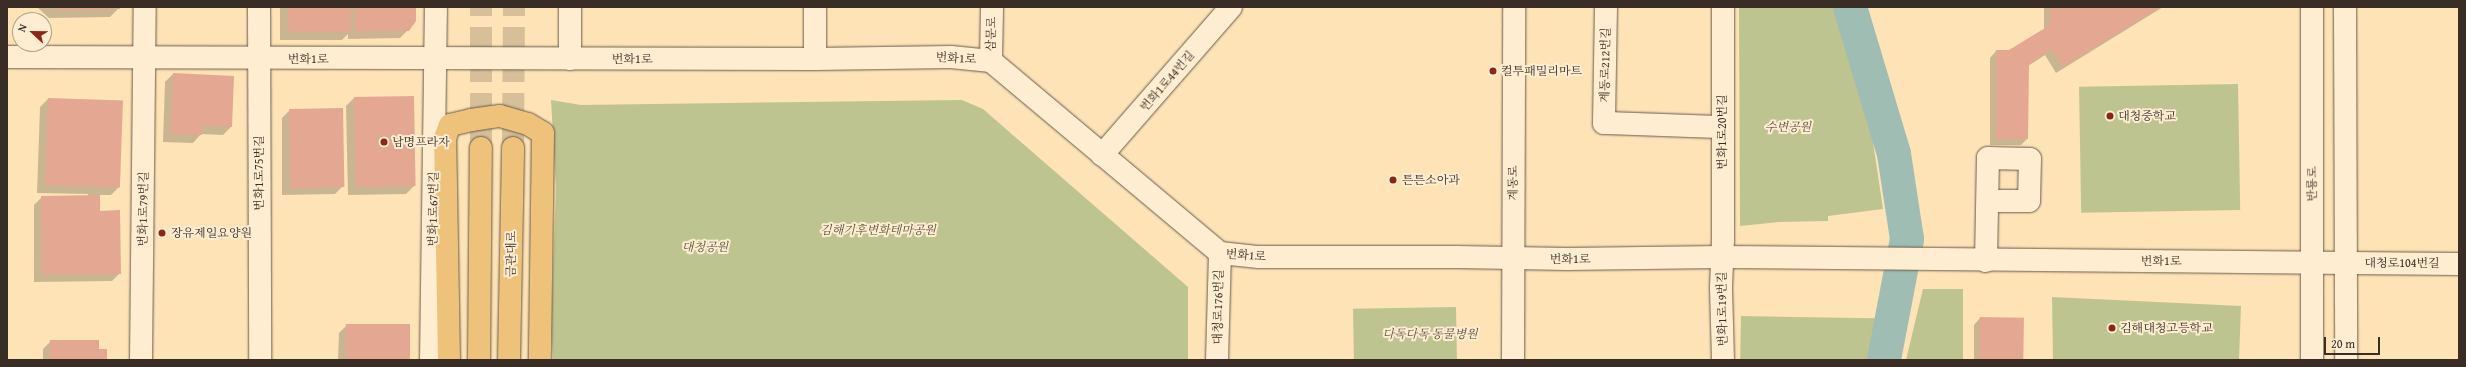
<!DOCTYPE html>
<html>
<head>
<meta charset="utf-8">
<style>
	body { margin:0 }
	#map { position:relative; width:2466px; height:367px; overflow:hidden; background:#fde3b6; font-family:"Gentium Book Plus","Noto Serif KR",serif }
	div>[style] { position:absolute }
	[style*='--x'] { left:calc(var(--x)*1px); top:calc(var(--y)*1px); width:calc(var(--w)*1px); rotate:calc(var(--a)*1deg) }
	.green>* { inset:0; background:#bec48f; transform-origin:0 0 }
	.shadow>* { inset:0; background:#0003 }
	.river>* { height:34px; margin:-17px; padding:0 17px; transform-origin:17px; border-radius:17px; background:#a0bdb4 }
	.building>* { inset:0; background:#e4a892; transform-origin:0 0 }
	.major-tunnel>* { height:22px; margin-top:-11px; transform-origin:0; background:repeating-linear-gradient(90deg,#d6bf99 0 22px,transparent 0 33px) }
	.roads { filter:drop-shadow(0 0 1px #6a5a4a) drop-shadow(0 0 1px #6a5a4a) }
	.minor>* { height:22px; margin:-11px; padding:0 11px; transform-origin:11px; border-radius:11px; background:#feedd0 }
	.major>* { height:22px; margin:-11px; padding:0 11px; transform-origin:11px; border-radius:11px; background:#eec27b }
	.dots>* { width:11px; height:11px; translate:-50% -50%; box-sizing:border-box; border:2px solid #feedd0; border-radius:50% }
	span { translate:-50% -50%; white-space:nowrap; text-align:center; line-height:1.15; -webkit-text-stroke:4px #feedd0; paint-order:stroke }
	.street-label { font-size:12px; color:#392d26 }
	.poi-label { font-size:12px; color:#392d26 }
	.left { translate:0 -50%; text-align:left }
	.park-label { font-size:12px; color:#5a5340; font-style:italic }
	.frame { position:absolute; inset:0; border:8px solid #392d26; pointer-events:none }
	.north { position:absolute; left:12px; top:12px; width:40px; height:40px; box-sizing:border-box; background:#feedd0; border:1px solid #afa08c; border-radius:50%; rotate:292deg; font-size:11px; font-weight:700; line-height:16px; text-align:center; color:#392d26 }
	.north::after { content:''; display:block; margin:auto; width:14px; height:18px; background:#8f2418; clip-path:polygon(50% 0,100% 100%,50% 72%,0 100%) }
	.scale { position:absolute; left:2324px; top:337px; width:56px; height:18px; box-sizing:border-box; border:2px solid #392d26; border-top:0; padding-left:5px; font-size:12px; line-height:14px; white-space:nowrap; color:#392d26; -webkit-text-stroke:3px #feedd0; paint-order:stroke }
</style>
</head>
<body>
<div id="map">
	<div class="green">
		<div style="clip-path:polygon(1739px 7px,1842px 7px,1867px 102px,1883px 209px,1828px 216px,1828px 221px,1779px 222px,1740px 226px)"></div>
		<div style="left:2238px;top:84px;width:126px;height:159px;rotate:89deg"></div>
		<div style="clip-path:polygon(551px 100px,581px 105px,962px 100px,983px 109px,1188px 287px,1188px 360px,553px 360px,551px 330px,556px 187px)"></div>
		<div style="clip-path:polygon(1923px 289px,1963px 289px,1963px 360px,1906px 360px)"></div>
		<div style="clip-path:polygon(2052px 297px,2241px 306px,2239px 360px,2053px 360px)"></div>
		<div style="left:1456px;top:307px;width:53px;height:103px;rotate:89deg"></div>
		<div style="left:1741px;top:316px;width:134px;height:44px;rotate:1deg"></div>
	</div>
	<div class="shadow">
		<div style="clip-path:polygon(37px 7px,120px 7px,110px 17px,49px 18px)"></div>
		<div style="clip-path:polygon(159px 7px,223px 7px,159px 8px)"></div>
		<div style="clip-path:polygon(280px 7px,415px 7px,408px 30px,400px 38px,348px 39px,348px 34px,342px 40px,280px 40px)"></div>
		<div style="clip-path:polygon(2044px 7px,2163px 7px,2056px 73px,2045px 55px,2028px 66px,2027px 139px,2021px 145px,1990px 145px,1990px 58px,1996px 51px,2009px 51px,2044px 30px)"></div>
		<div style="clip-path:polygon(173px 74px,233px 77px,231px 127px,223px 135px,201px 134px,193px 143px,163px 142px,165px 82px)"></div>
		<div style="clip-path:polygon(413px 97px,414px 186px,406px 194px,348px 195px,346px 106px,354px 98px)"></div>
		<div style="clip-path:polygon(48px 99px,122px 101px,119px 187px,111px 195px,99px 195px,99px 212px,120px 273px,112px 281px,34px 282px,34px 205px,42px 197px,88px 196px,88px 194px,37px 193px,40px 107px)"></div>
		<div style="clip-path:polygon(290px 110px,343px 186px,335px 194px,282px 195px,282px 118px)"></div>
		<div style="clip-path:polygon(1980px 318px,2022px 360px,1974px 360px,1974px 325px)"></div>
		<div style="clip-path:polygon(347px 325px,408px 360px,338px 360px,339px 333px)"></div>
		<div style="clip-path:polygon(51px 341px,98px 350px,106px 360px,43px 360px,43px 349px)"></div>
	</div>
	<div class="river">
		<div style="--x:1850;--y:7;--w:153;--a:73.3"></div>
		<div style="--x:1894;--y:154;--w:86;--a:81.3"></div>
		<div style="--x:1907;--y:239;--w:123;--a:100.8"></div>
	</div>
	<div class="building">
		<div style="clip-path:polygon(54px 7px,121px 7px,120px 9px,57px 10px)"></div>
		<div style="left:288px;top:7px;width:63px;height:25px"></div>
		<div style="clip-path:polygon(355px 7px,416px 7px,416px 21px,409px 31px,355px 31px)"></div>
		<div style="clip-path:polygon(2050px 7px,2161px 7px,2062px 67px,2052px 49px,2029px 64px,2028px 139px,1996px 139px,1996px 50px,2009px 50px,2050px 25px)"></div>
		<div style="clip-path:polygon(173px 73px,234px 76px,232px 127px,203px 126px,202px 135px,170px 134px)"></div>
		<div style="left:414px;top:96px;width:90px;height:60px;rotate:89deg"></div>
		<div style="left:48px;top:98px;width:75px;height:87px;rotate:2deg"></div>
		<div style="left:343px;top:108px;width:79px;height:54px;rotate:89deg"></div>
		<div style="clip-path:polygon(100px 195px,100px 211px,120px 210px,121px 274px,42px 274px,41px 196px)"></div>
		<div style="left:1980px;top:317px;width:44px;height:43px;rotate:1deg"></div>
		<div style="left:346px;top:324px;width:64px;height:36px"></div>
		<div style="clip-path:polygon(50px 340px,99px 340px,99px 349px,107px 349px,107px 360px,50px 360px)"></div>
	</div>
	<div class="major-tunnel">
		<div style="--x:481;--y:148;--w:141;--a:-90"></div>
		<div style="--x:513;--y:148;--w:141;--a:-89.6"></div>
	</div>
	<div class="roads">
		<div class="minor">
			<div style="--x:259;--y:7;--w:353;--a:89.8"></div>
			<div style="--x:570;--y:7;--w:52;--a:90"></div>
			<div style="--x:1606;--y:7;--w:116;--a:91"></div>
			<div style="--x:1604;--y:123;--w:117;--a:2"></div>
			<div style="--x:2345;--y:7;--w:353;--a:89.8"></div>
			<div style="--x:7;--y:57;--w:808;--a:0.14"></div>
			<div style="--x:815;--y:59;--w:136;--a:-0.8"></div>
			<div style="--x:951;--y:57;--w:40;--a:5.7"></div>
			<div style="--x:991;--y:61;--w:299;--a:40"></div>
			<div style="--x:1220;--y:253;--w:39;--a:6"></div>
			<div style="--x:1259;--y:257;--w:198;--a:0"></div>
			<div style="--x:1457;--y:257;--w:110;--a:1"></div>
			<div style="--x:1567;--y:259;--w:154;--a:-0.7"></div>
			<div style="--x:1721;--y:257;--w:738;--a:0.54"></div>
			<div style="--x:815;--y:59;--w:52;--a:-90"></div>
			<div style="--x:991;--y:61;--w:54;--a:-88.9"></div>
			<div style="--x:1102;--y:155;--w:196;--a:-48.9"></div>
			<div style="--x:1986;--y:261;--w:103;--a:-88.9"></div>
			<div style="--x:1988;--y:158;--w:42;--a:1.4"></div>
			<div style="--x:2030;--y:159;--w:42;--a:91.4"></div>
			<div style="--x:2029;--y:201;--w:41;--a:180"></div>
			<div style="--x:141;--y:360;--w:353;--a:-89.4"></div>
			<div style="--x:431;--y:360;--w:353;--a:-89.2"></div>
			<div style="--x:1217;--y:360;--w:107;--a:-88.4"></div>
			<div style="--x:1513;--y:360;--w:353;--a:-89.8"></div>
			<div style="--x:1723;--y:360;--w:73;--a:-91.6"></div>
			<div style="--x:1721;--y:287;--w:47;--a:-87.6"></div>
			<div style="--x:1723;--y:240;--w:233;--a:-90"></div>
			<div style="--x:2312;--y:360;--w:353;--a:-90"></div>
		</div>
		<div class="major">
			<div style="--x:449;--y:360;--w:222;--a:-91"></div>
			<div style="--x:445;--y:138;--w:14;--a:-69"></div>
			<div style="--x:450;--y:125;--w:22;--a:-13"></div>
			<div style="--x:471;--y:120;--w:29;--a:-8"></div>
			<div style="--x:500;--y:116;--w:29;--a:16"></div>
			<div style="--x:528;--y:124;--w:17;--a:31"></div>
			<div style="--x:543;--y:133;--w:227;--a:90.8"></div>
			<div style="--x:479;--y:360;--w:212;--a:-89.5"></div>
			<div style="--x:509;--y:360;--w:212;--a:-88.9"></div>
		</div>
	</div>
	<div class="dots">
		<div style="left:1493px;top:71px;background:#8f2418"></div>
		<div style="left:2110px;top:116px;background:#8f2418"></div>
		<div style="left:384px;top:142px;background:#8f2418"></div>
		<div style="left:1393px;top:180px;background:#8f2418"></div>
		<div style="left:162px;top:233px;background:#8f2418"></div>
		<div style="left:2112px;top:328px;background:#8f2418"></div>
	</div>
	<div class="street-label">
		<span style="left:991px;top:34px;rotate:-89deg">삼문로</span>
		<span style="left:956px;top:58px;rotate:3deg">번화1로</span>
		<span style="left:308px;top:59px">번화1로</span>
		<span style="left:632px;top:59px">번화1로</span>
		<span style="left:1605px;top:65px;rotate:-89deg">계동로212번길</span>
		<span style="left:1167px;top:81px;rotate:-49deg">번화1로44번길</span>
		<span style="left:1722px;top:132px;rotate:-90deg">번화1로20번길</span>
		<span style="left:259px;top:173px;rotate:-90deg">번화1로75번길</span>
		<span style="left:1513px;top:183px;rotate:-90deg">계동로</span>
		<span style="left:2312px;top:184px;rotate:-90deg">반룡로</span>
		<span style="left:143px;top:209px;rotate:-89deg">번화1로79번길</span>
		<span style="left:433px;top:209px;rotate:-89deg">번화1로67번길</span>
		<span style="left:511px;top:254px;rotate:-89deg">금관대로</span>
		<span style="left:1246px;top:255px;rotate:4deg">번화1로</span>
		<span style="left:1570px;top:259px">번화1로</span>
		<span style="left:2161px;top:261px">번화1로</span>
		<span style="left:2402px;top:263px">대청로104번길</span>
		<span style="left:1218px;top:307px;rotate:-89deg">대청로176번길</span>
		<span style="left:1722px;top:309px;rotate:-91deg">번화1로19번길</span>
	</div>
	<div class="poi-label">
		<span class="left" style="left:1501px;top:71px">컬투패밀리마트</span>
		<span class="left" style="left:2118px;top:116px">대청중학교</span>
		<span class="left" style="left:392px;top:142px">남명프라자</span>
		<span class="left" style="left:1402px;top:180px">튼튼소아과</span>
		<span class="left" style="left:171px;top:233px">장유제일요양원</span>
		<span class="left" style="left:2120px;top:328px">김해대청고등학교</span>
	</div>
	<div class="park-label">
		<span style="left:1788px;top:127px">수변공원</span>
		<span style="left:878px;top:230px">김해기후변화테마공원</span>
		<span style="left:705px;top:247px">대청공원</span>
		<span style="left:1430px;top:334px">다독다독 동물병원</span>
	</div>
	<div class="frame"></div>
	<div class="north">N</div>
	<div class="scale">20 m</div>
</div>
</body>
</html>
